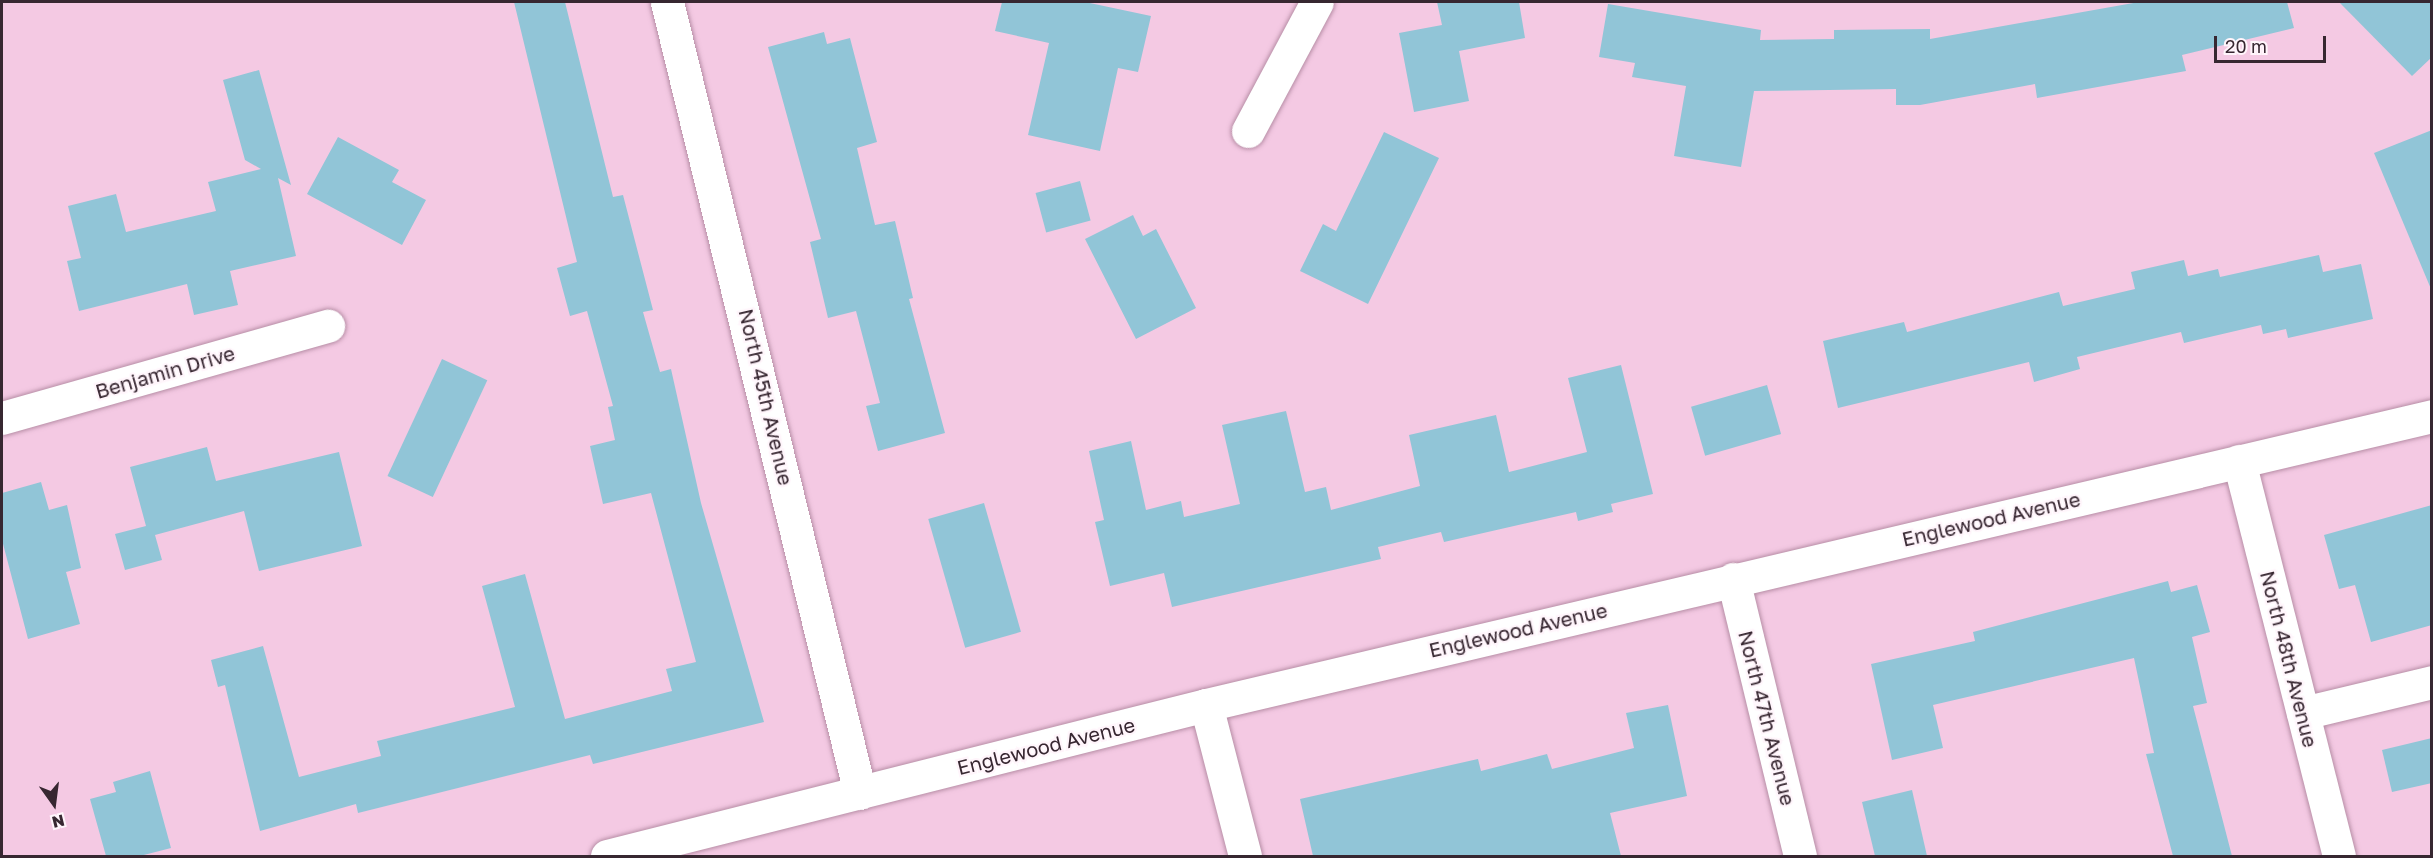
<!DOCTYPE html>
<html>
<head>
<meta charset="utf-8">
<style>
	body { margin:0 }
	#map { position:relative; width:2433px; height:858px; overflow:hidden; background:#f4c9e3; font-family:"Golos Text",sans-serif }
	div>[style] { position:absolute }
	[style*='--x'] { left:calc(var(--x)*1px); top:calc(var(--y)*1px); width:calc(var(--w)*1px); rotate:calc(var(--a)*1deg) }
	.building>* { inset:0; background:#91c5d7; transform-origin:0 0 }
	.roads { filter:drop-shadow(0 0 2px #b78ea6) drop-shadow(0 0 2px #b78ea6) }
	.minor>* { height:33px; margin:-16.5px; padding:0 16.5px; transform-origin:16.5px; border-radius:16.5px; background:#fff }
	.tertiary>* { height:33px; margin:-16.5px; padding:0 16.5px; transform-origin:16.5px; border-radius:16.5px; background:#fff }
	span { translate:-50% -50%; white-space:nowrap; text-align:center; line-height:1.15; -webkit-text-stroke:4.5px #fff5fb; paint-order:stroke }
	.street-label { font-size:20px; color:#372731 }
	.frame { position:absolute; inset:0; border:3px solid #372731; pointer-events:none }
	.north { position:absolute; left:24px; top:774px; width:60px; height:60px; -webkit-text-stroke:4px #fff5fb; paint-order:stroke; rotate:166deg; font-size:16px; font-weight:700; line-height:24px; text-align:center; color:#372731 }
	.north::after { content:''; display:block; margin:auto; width:21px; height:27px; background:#372731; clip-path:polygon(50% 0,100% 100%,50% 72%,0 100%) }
	.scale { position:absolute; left:2214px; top:36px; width:112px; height:27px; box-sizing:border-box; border:3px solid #372731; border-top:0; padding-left:8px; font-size:18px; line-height:21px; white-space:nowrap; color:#372731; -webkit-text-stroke:4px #fff5fb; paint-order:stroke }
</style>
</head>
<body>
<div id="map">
	<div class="building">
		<div style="clip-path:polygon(514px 2px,565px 2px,613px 197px,623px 195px,653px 310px,643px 312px,660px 372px,671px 369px,701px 503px,764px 722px,593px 764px,590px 755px,358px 813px,356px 804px,260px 831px,225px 685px,218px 687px,211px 660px,263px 646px,299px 777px,381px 756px,377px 741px,515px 707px,482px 586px,525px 574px,565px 719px,672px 691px,666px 669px,696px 662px,651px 493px,603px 504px,590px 446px,615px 440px,608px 407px,613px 406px,587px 311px,570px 316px,557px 268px,577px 262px)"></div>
		<div style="clip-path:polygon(1002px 2px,1085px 2px,1151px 16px,1138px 72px,1118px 68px,1100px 151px,1028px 135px,1049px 43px,995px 31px)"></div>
		<div style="clip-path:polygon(1437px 2px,1519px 2px,1525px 38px,1459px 51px,1469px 101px,1414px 112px,1399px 33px,1442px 25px)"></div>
		<div style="clip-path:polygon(2139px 2px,2287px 2px,2294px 28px,2182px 55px,2186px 71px,2037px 98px,2035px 84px,1920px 105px,1896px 105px,1896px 89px,1754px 91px,1741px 167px,1674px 156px,1686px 86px,1632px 77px,1635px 63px,1599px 57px,1608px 4px,1761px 30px,1760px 40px,1834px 39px,1834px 30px,1930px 29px,1930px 39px)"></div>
		<div style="clip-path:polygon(2339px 2px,2432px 2px,2432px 57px,2412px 76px)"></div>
		<div style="clip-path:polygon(824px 32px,827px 44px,850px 38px,877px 142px,857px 148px,875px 225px,895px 221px,913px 298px,909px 299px,945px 433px,878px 451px,866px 406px,880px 403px,856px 311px,828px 318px,810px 242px,821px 239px,768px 47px)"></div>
		<div style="clip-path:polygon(259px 70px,291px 185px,278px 178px,296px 256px,230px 271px,238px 305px,194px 315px,187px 284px,79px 311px,67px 261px,81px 258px,68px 206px,116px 194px,126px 232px,216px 211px,208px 182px,261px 169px,245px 160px,223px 80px)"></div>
		<div style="clip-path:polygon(2432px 130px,2432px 289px,2431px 289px,2374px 153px)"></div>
		<div style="clip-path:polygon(1384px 132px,1439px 158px,1368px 304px,1300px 271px,1323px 224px,1336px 231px)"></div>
		<div style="clip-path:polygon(338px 137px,399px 170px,392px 182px,426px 200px,402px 245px,307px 194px)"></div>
		<div style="left:1080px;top:181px;width:41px;height:46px;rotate:75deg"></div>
		<div style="clip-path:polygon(1133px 215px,1143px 236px,1156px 229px,1196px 308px,1136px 339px,1085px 239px)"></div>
		<div style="clip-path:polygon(2319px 255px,2323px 272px,2361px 264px,2373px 319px,2288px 338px,2286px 329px,2263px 334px,2261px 325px,2184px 343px,2181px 332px,2077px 357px,2080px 369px,2034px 382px,2029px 362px,1838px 408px,1823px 341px,1904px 322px,1907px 332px,2059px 292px,2063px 306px,2135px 289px,2131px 272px,2184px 260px,2188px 276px,2218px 269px,2220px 277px)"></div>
		<div style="left:442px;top:359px;width:50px;height:129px;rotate:25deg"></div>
		<div style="clip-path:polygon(1621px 365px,1653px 494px,1611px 504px,1613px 512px,1578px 521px,1576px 512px,1444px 542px,1441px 532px,1378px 547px,1381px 559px,1172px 607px,1164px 573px,1110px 586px,1095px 522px,1104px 520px,1089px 451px,1131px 441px,1146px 510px,1181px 501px,1184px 517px,1240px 504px,1222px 425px,1286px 411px,1305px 492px,1326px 487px,1331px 510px,1420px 486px,1409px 435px,1496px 415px,1509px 472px,1587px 452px,1568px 378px)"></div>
		<div style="left:1767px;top:385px;width:51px;height:79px;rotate:74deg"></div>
		<div style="clip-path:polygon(207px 447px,216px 481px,339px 452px,362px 546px,259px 571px,244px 511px,155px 535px,162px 560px,125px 570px,115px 534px,146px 526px,130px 467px)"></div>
		<div style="clip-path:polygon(41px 482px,49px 510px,67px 505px,81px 568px,66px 572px,80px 624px,28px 639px,2px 540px,2px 493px)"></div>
		<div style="left:984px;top:503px;width:134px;height:58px;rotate:74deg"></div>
		<div style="clip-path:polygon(2432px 505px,2432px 625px,2371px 642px,2355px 585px,2339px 589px,2324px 535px)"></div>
		<div style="clip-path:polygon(2168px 581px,2171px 592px,2197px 585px,2210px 632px,2192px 637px,2207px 703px,2193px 706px,2232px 856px,2173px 856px,2146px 754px,2154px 753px,2134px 658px,1933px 705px,1943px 748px,1892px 760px,1871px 664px,1975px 641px,1973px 632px)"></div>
		<div style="clip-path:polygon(1668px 705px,1687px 796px,1610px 813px,1621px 856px,1313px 856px,1300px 799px,1478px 759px,1481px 771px,1547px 754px,1552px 769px,1634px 748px,1626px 713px)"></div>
		<div style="clip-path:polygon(2432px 738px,2432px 783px,2392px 792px,2382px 750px)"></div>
		<div style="clip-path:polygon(150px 771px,171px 848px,140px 856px,106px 856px,90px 799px,116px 792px,113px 782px)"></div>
		<div style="clip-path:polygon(1912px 790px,1927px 856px,1875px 856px,1862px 802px)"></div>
	</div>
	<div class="roads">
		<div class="minor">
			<div style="--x:667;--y:2;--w:814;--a:76.29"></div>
			<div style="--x:1248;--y:131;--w:146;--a:-61.9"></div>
			<div style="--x:2;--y:418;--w:339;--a:-15.8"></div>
			<div style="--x:2239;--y:461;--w:407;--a:75.8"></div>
			<div style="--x:1733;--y:579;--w:285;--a:76.4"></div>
			<div style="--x:1206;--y:705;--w:156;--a:75.5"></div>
			<div style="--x:2303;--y:713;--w:133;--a:-13.5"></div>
		</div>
		<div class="tertiary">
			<div style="--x:607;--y:856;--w:618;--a:-14.15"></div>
			<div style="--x:1206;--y:705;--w:1260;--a:-13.26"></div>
		</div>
	</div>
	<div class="street-label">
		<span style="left:165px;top:372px;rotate:-16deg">Benjamin Drive</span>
		<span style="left:766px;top:397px;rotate:77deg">North 45th Avenue</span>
		<span style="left:1991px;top:519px;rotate:-13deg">Englewood Avenue</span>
		<span style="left:1518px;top:630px;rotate:-13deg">Englewood Avenue</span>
		<span style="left:2289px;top:659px;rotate:76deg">North 48th Avenue</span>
		<span style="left:1767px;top:718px;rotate:76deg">North 47th Avenue</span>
		<span style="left:1046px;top:746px;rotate:-14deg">Englewood Avenue</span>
	</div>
	<div class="frame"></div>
	<div class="north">N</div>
	<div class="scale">20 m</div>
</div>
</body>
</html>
